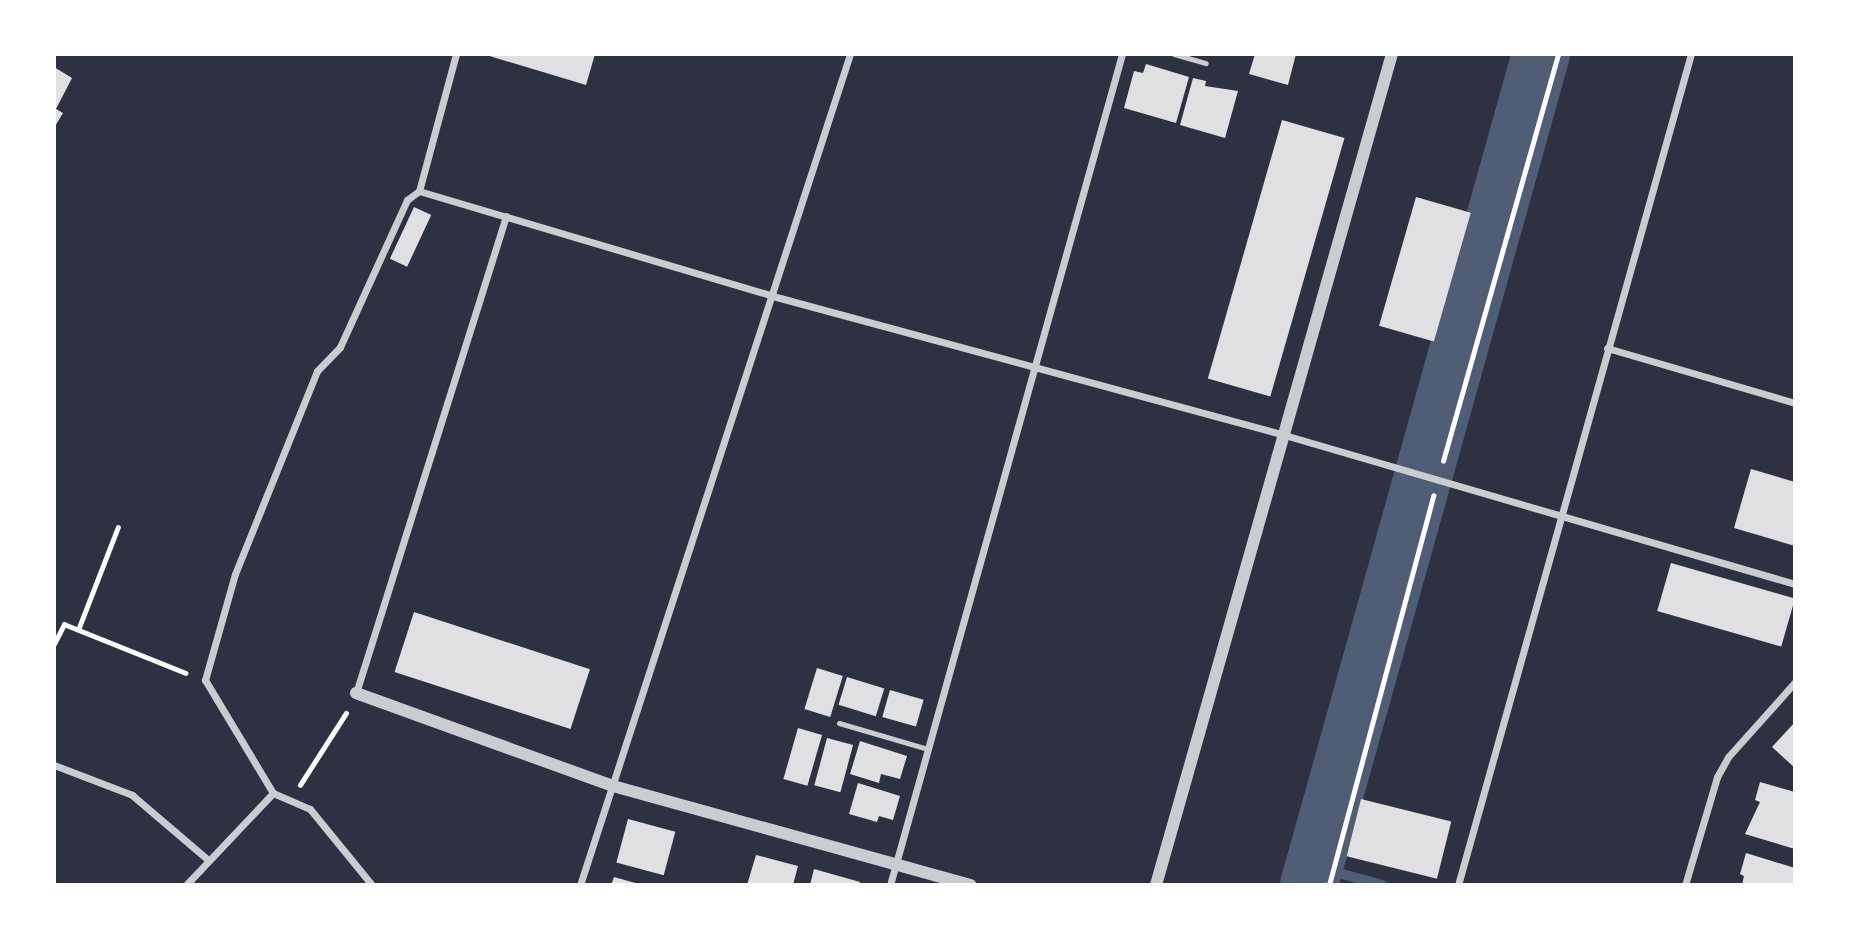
<!DOCTYPE html>
<html>
<head>
<meta charset="utf-8">
<style>
	body { margin:0 }
	#map { position:relative; width:1849px; height:939px; overflow:hidden; background:#2d3142; font-family:"Noto Sans",sans-serif }
	div>[style] { position:absolute }
	[style*='--x'] { left:calc(var(--x)*1px); top:calc(var(--y)*1px); width:calc(var(--w)*1px); rotate:calc(var(--a)*1deg) }
	.stream>* { height:10px; margin:-5px; padding:0 5px; transform-origin:5px; border-radius:5px; background:#4f5d75 }
	.river>* { height:58px; margin:-29px; padding:0 29px; transform-origin:29px; border-radius:29px; background:#4f5d75 }
	.building>* { inset:0; background:#e0e0e3; transform-origin:0 0 }
	.path>* { height:4.5px; margin:-2.25px; padding:0 2.25px; transform-origin:2.25px; border-radius:2.25px; background:#fff }
	.service>* { height:5px; margin:-2.5px; padding:0 2.5px; transform-origin:2.5px; border-radius:2.5px; background:#caccd0 }
	.minor>* { height:7px; margin:-3.5px; padding:0 3.5px; transform-origin:3.5px; border-radius:3.5px; background:#caccd0 }
	.tertiary>* { height:12px; margin:-6px; padding:0 6px; transform-origin:6px; border-radius:6px; background:#caccd0 }
	span { translate:-50% -50%; white-space:nowrap; text-align:center; line-height:1.15; -webkit-text-stroke:6px #fff; paint-order:stroke }
	.frame { position:absolute; inset:0; border:56px solid #fff; pointer-events:none }
</style>
</head>
<body>
<div id="map">
	<div class="stream">
		<div style="--x:1314;--y:866;--w:71;--a:15.6"></div>
	</div>
	<div class="river">
		<div style="--x:1309;--y:885;--w:863;--a:-74.4"></div>
	</div>
	<div class="building">
		<div style="clip-path:polygon(483px 54px,595px 54px,586px 85px)"></div>
		<div style="clip-path:polygon(1255px 54px,1296px 54px,1288px 85px,1249px 74px)"></div>
		<div style="clip-path:polygon(1146px 64px,1189px 77px,1176px 123px,1124px 108px,1134px 71px,1143px 73px)"></div>
		<div style="clip-path:polygon(54px 67px,72px 78px,56px 109px,63px 113px,54px 128px)"></div>
		<div style="clip-path:polygon(1193px 78px,1206px 81px,1205px 86px,1238px 91px,1225px 138px,1180px 125px)"></div>
		<div style="left:1282px;top:120px;width:65px;height:269px;rotate:16deg"></div>
		<div style="left:1416px;top:197px;width:57px;height:134px;rotate:16deg"></div>
		<div style="left:414px;top:207px;width:19px;height:57px;rotate:25deg"></div>
		<div style="clip-path:polygon(1751px 469px,1795px 482px,1795px 546px,1734px 528px)"></div>
		<div style="left:1671px;top:563px;width:129px;height:50px;rotate:16deg"></div>
		<div style="left:414px;top:612px;width:185px;height:63px;rotate:18deg"></div>
		<div style="left:817px;top:668px;width:27px;height:43px;rotate:17deg"></div>
		<div style="left:847px;top:677px;width:39px;height:29px;rotate:17deg"></div>
		<div style="left:890px;top:690px;width:35px;height:28px;rotate:16deg"></div>
		<div style="clip-path:polygon(1795px 722px,1795px 768px,1772px 747px)"></div>
		<div style="left:798px;top:728px;width:25px;height:53px;rotate:16deg"></div>
		<div style="left:827px;top:738px;width:27px;height:49px;rotate:15deg"></div>
		<div style="clip-path:polygon(860px 741px,907px 756px,900px 779px,881px 774px,879px 783px,850px 774px)"></div>
		<div style="clip-path:polygon(1760px 782px,1795px 792px,1795px 849px,1745px 834px,1760px 802px,1755px 800px)"></div>
		<div style="clip-path:polygon(858px 783px,900px 796px,893px 820px,879px 816px,877px 822px,849px 814px)"></div>
		<div style="left:1361px;top:799px;width:93px;height:59px;rotate:14deg"></div>
		<div style="left:628px;top:819px;width:49px;height:45px;rotate:15deg"></div>
		<div style="clip-path:polygon(1746px 853px,1795px 868px,1795px 885px,1742px 885px,1744px 876px,1740px 874px)"></div>
		<div style="clip-path:polygon(756px 855px,798px 866px,793px 885px,747px 885px)"></div>
		<div style="clip-path:polygon(814px 869px,860px 882px,859px 885px,810px 885px)"></div>
		<div style="clip-path:polygon(614px 877px,639px 884px,639px 885px,611px 885px)"></div>
	</div>
	<div class="path">
		<div style="--x:1443;--y:461;--w:423;--a:-74.2"></div>
		<div style="--x:78;--y:630;--w:110;--a:-68.8"></div>
		<div style="--x:54;--y:644;--w:22;--a:-63"></div>
		<div style="--x:64;--y:624;--w:131;--a:21.9"></div>
		<div style="--x:300;--y:785;--w:85;--a:-57.4"></div>
		<div style="--x:1329;--y:885;--w:403;--a:-75"></div>
	</div>
	<div class="service">
		<div style="--x:1174;--y:54;--w:33;--a:16"></div>
		<div style="--x:839;--y:723;--w:93;--a:16.3"></div>
	</div>
	<div class="minor">
		<div style="--x:456;--y:54;--w:142;--a:105.1"></div>
		<div style="--x:419;--y:191;--w:365;--a:16.5"></div>
		<div style="--x:769;--y:295;--w:531;--a:15.19"></div>
		<div style="--x:1281;--y:434;--w:535;--a:16.27"></div>
		<div style="--x:1607;--y:348;--w:196;--a:16.3"></div>
		<div style="--x:356;--y:693;--w:500;--a:-72.54"></div>
		<div style="--x:54;--y:765;--w:84;--a:21"></div>
		<div style="--x:132;--y:795;--w:100;--a:40.5"></div>
		<div style="--x:273;--y:793;--w:132;--a:-121"></div>
		<div style="--x:205;--y:680;--w:110;--a:-74.2"></div>
		<div style="--x:235;--y:574;--w:219;--a:-68"></div>
		<div style="--x:317;--y:371;--w:33;--a:-46"></div>
		<div style="--x:340;--y:347;--w:162;--a:-65.5"></div>
		<div style="--x:407;--y:200;--w:15;--a:-37"></div>
		<div style="--x:186;--y:885;--w:127;--a:-46.6"></div>
		<div style="--x:273;--y:793;--w:40;--a:23.4"></div>
		<div style="--x:310;--y:809;--w:98;--a:50.8"></div>
		<div style="--x:580;--y:885;--w:874;--a:-72"></div>
		<div style="--x:890;--y:885;--w:863;--a:-74.4"></div>
		<div style="--x:1458;--y:885;--w:863;--a:-74.34"></div>
		<div style="--x:1685;--y:885;--w:113;--a:-73.5"></div>
		<div style="--x:1717;--y:777;--w:23;--a:-61"></div>
		<div style="--x:1728;--y:757;--w:101;--a:-48.2"></div>
	</div>
	<div class="tertiary">
		<div style="--x:356;--y:693;--w:273;--a:19.9"></div>
		<div style="--x:613;--y:786;--w:371;--a:15.5"></div>
		<div style="--x:1156;--y:885;--w:864;--a:-74.15"></div>
	</div>
	<div class="frame"></div>
</div>
</body>
</html>
